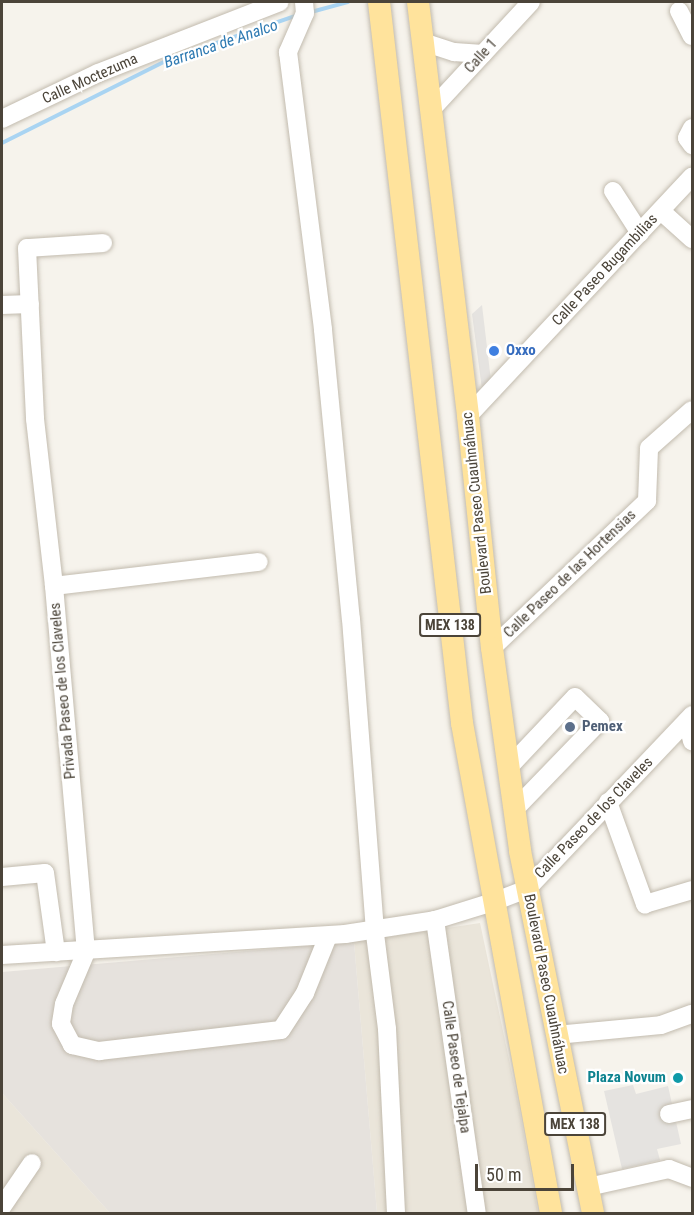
<!DOCTYPE html>
<html>
<head>
<meta charset="utf-8">
<style>
	body { margin:0 }
	#map { position:relative; width:694px; height:1215px; overflow:hidden; background:#f6f3ec; font-family:"Roboto Condensed",sans-serif }
	div>[style] { position:absolute }
	[style*='--x'] { left:calc(var(--x)*1px); top:calc(var(--y)*1px); width:calc(var(--w)*1px); rotate:calc(var(--a)*1deg) }
	.residential>* { inset:0; background:#eae5da }
	.industrial>* { inset:0; background:#e6e2dd }
	.parking>* { inset:0; background:#e5e3e0 }
	.stream>* { height:4px; margin:-2px; padding:0 2px; transform-origin:2px; border-radius:2px; background:#a9d4f2 }
	.roads { filter:drop-shadow(0 0 2px #c2bbae) drop-shadow(0 0 2px #c2bbae) }
	.minor>* { height:18px; margin:-9px; padding:0 9px; transform-origin:9px; border-radius:9px; background:#fff }
	.major>* { height:22px; margin:-11px; padding:0 11px; transform-origin:11px; border-radius:11px; background:#ffe39c }
	.dots>* { width:16px; height:16px; translate:-50% -50%; box-sizing:border-box; border:3px solid #fff; border-radius:50% }
	span { translate:-50% -50%; white-space:nowrap; text-align:center; line-height:1.15; -webkit-text-stroke:4.5px #fff; paint-order:stroke }
	.shield-label span { padding:2px 4px; background:#fff; border:2px solid; border-radius:4px; -webkit-text-stroke-width:0 }
	.shield-label { font-size:14px; color:#4b4439; font-weight:700 }
	.street-label { font-size:15px; color:#4b4439 }
	.shop-label { font-size:15px; color:#366cbe; font-weight:700 }
	.left { translate:0 -50%; text-align:left }
	.service-label { font-size:15px; color:#4e5e75; font-weight:700 }
	.culture-label { font-size:15px; color:#0d838f; font-weight:700 }
	.right { translate:-100% -50%; text-align:right }
	.water-label { font-size:16px; color:#2e7ab2; font-style:italic }
	.frame { position:absolute; inset:0; border:3px solid #4b4439; pointer-events:none }
	.scale { position:absolute; left:475px; top:1164px; width:99px; height:27px; box-sizing:border-box; border:3px solid #4b4439; border-top:0; padding-left:8px; font-size:18px; line-height:21px; white-space:nowrap; color:#4b4439; -webkit-text-stroke:4px #fff; paint-order:stroke }
</style>
</head>
<body>
<div id="map">
	<div class="residential">
		<div style="clip-path:polygon(480px 923px,517px 1097px,538px 1213px,377px 1213px,354px 942px)"></div>
		<div style="clip-path:polygon(2px 1093px,110px 1213px,2px 1213px)"></div>
	</div>
	<div class="industrial">
		<div style="clip-path:polygon(354px 942px,377px 1213px,110px 1213px,2px 1093px,2px 972px)"></div>
	</div>
	<div class="parking">
		<div style="clip-path:polygon(482px 305px,491px 381px,482px 389px,472px 314px)"></div>
		<div style="clip-path:polygon(633px 1085px,636px 1094px,668px 1086px,681px 1144px,657px 1149px,660px 1160px,622px 1169px,604px 1091px)"></div>
	</div>
	<div class="stream">
		<div style="--x:311;--y:12;--w:38;--a:-15"></div>
		<div style="--x:2;--y:143;--w:188;--a:-26.6"></div>
		<div style="--x:170;--y:59;--w:135;--a:-19"></div>
	</div>
	<div class="roads">
		<div class="minor">
			<div style="--x:304;--y:2;--w:11;--a:85"></div>
			<div style="--x:305;--y:13;--w:43;--a:113.6"></div>
			<div style="--x:288;--y:52;--w:280;--a:82.8"></div>
			<div style="--x:323;--y:330;--w:290;--a:84.5"></div>
			<div style="--x:351;--y:619;--w:316;--a:85.6"></div>
			<div style="--x:375;--y:934;--w:96;--a:82.8"></div>
			<div style="--x:387;--y:1029;--w:185;--a:87.2"></div>
			<div style="--x:679;--y:11;--w:28;--a:63"></div>
			<div style="--x:423;--y:42;--w:33;--a:18"></div>
			<div style="--x:454;--y:52;--w:29;--a:4"></div>
			<div style="--x:431;--y:110;--w:147;--a:-47.2"></div>
			<div style="--x:2;--y:119;--w:106;--a:-25.6"></div>
			<div style="--x:98;--y:73;--w:195;--a:-21.3"></div>
			<div style="--x:692;--y:128;--w:11;--a:117"></div>
			<div style="--x:687;--y:138;--w:9;--a:54"></div>
			<div style="--x:613;--y:191;--w:50;--a:57.3"></div>
			<div style="--x:661;--y:211;--w:42;--a:42.1"></div>
			<div style="--x:103;--y:243;--w:76;--a:176.2"></div>
			<div style="--x:27;--y:248;--w:171;--a:87.3"></div>
			<div style="--x:35;--y:419;--w:168;--a:83.5"></div>
			<div style="--x:54;--y:586;--w:367;--a:85"></div>
			<div style="--x:86;--y:952;--w:56;--a:112.9"></div>
			<div style="--x:64;--y:1004;--w:20;--a:99"></div>
			<div style="--x:61;--y:1024;--w:24;--a:62"></div>
			<div style="--x:72;--y:1045;--w:28;--a:13"></div>
			<div style="--x:99;--y:1051;--w:183;--a:-6.6"></div>
			<div style="--x:281;--y:1030;--w:44;--a:-57"></div>
			<div style="--x:305;--y:993;--w:61;--a:-68"></div>
			<div style="--x:2;--y:305;--w:28;--a:-2"></div>
			<div style="--x:468;--y:416;--w:328;--a:-46.9"></div>
			<div style="--x:54;--y:586;--w:206;--a:-6.7"></div>
			<div style="--x:492;--y:648;--w:214;--a:-43.5"></div>
			<div style="--x:647;--y:501;--w:53;--a:-87.8"></div>
			<div style="--x:649;--y:448;--w:57;--a:-41.5"></div>
			<div style="--x:687;--y:721;--w:21;--a:76"></div>
			<div style="--x:509;--y:767;--w:96;--a:-46.7"></div>
			<div style="--x:575;--y:697;--w:35;--a:44"></div>
			<div style="--x:600;--y:721;--w:122;--a:134"></div>
			<div style="--x:608;--y:802;--w:109;--a:70.1"></div>
			<div style="--x:645;--y:904;--w:49;--a:-16.6"></div>
			<div style="--x:2;--y:877;--w:43;--a:-5.3"></div>
			<div style="--x:45;--y:873;--w:80;--a:82.1"></div>
			<div style="--x:435;--y:920;--w:297;--a:81.9"></div>
			<div style="--x:2;--y:955;--w:344;--a:-3.5"></div>
			<div style="--x:345;--y:934;--w:91;--a:-8.8"></div>
			<div style="--x:435;--y:920;--w:61;--a:-17.2"></div>
			<div style="--x:493;--y:902;--w:36;--a:-21"></div>
			<div style="--x:527;--y:889;--w:240;--a:-46.5"></div>
			<div style="--x:556;--y:1035;--w:105;--a:-5.4"></div>
			<div style="--x:661;--y:1025;--w:33;--a:-20"></div>
			<div style="--x:669;--y:1114;--w:24;--a:-12"></div>
			<div style="--x:588;--y:1187;--w:83;--a:-12.5"></div>
			<div style="--x:669;--y:1169;--w:25;--a:21"></div>
			<div style="--x:2;--y:1207;--w:53;--a:-55.7"></div>
		</div>
		<div class="major">
			<div style="--x:379;--y:2;--w:726;--a:83.43"></div>
			<div style="--x:462;--y:723;--w:499;--a:79.7"></div>
			<div style="--x:418;--y:2;--w:417;--a:83.1"></div>
			<div style="--x:468;--y:416;--w:233;--a:84.1"></div>
			<div style="--x:492;--y:648;--w:205;--a:82.1"></div>
			<div style="--x:520;--y:851;--w:370;--a:78.6"></div>
		</div>
	</div>
	<div class="dots">
		<div style="left:494px;top:351px;background:#3f7fe0"></div>
		<div style="left:570px;top:727px;background:#5c6f8a"></div>
		<div style="left:678px;top:1078px;background:#0f9aa8"></div>
	</div>
	<div class="shield-label">
		<span style="left:450px;top:625px">MEX 138</span>
		<span style="left:575px;top:1124px">MEX 138</span>
	</div>
	<div class="street-label">
		<span style="left:481px;top:56px;rotate:-48deg">Calle 1</span>
		<span style="left:90px;top:79px;rotate:-24deg">Calle Moctezuma</span>
		<span style="left:605px;top:270px;rotate:-47deg">Calle Paseo Bugambilias</span>
		<span style="left:477px;top:503px;rotate:-96deg">Boulevard Paseo Cuauhnáhuac</span>
		<span style="left:570px;top:574px;rotate:-44deg">Calle Paseo de las Hortensias</span>
		<span style="left:63px;top:691px;rotate:-95deg">Privada Paseo de los Claveles</span>
		<span style="left:594px;top:818px;rotate:-46deg">Calle Paseo de los Claveles</span>
		<span style="left:546px;top:984px;rotate:79deg">Boulevard Paseo Cuauhnáhuac</span>
		<span style="left:456px;top:1067px;rotate:82deg">Calle Paseo de Tejalpa</span>
	</div>
	<div class="shop-label">
		<span class="left" style="left:506px;top:351px">Oxxo</span>
	</div>
	<div class="service-label">
		<span class="left" style="left:582px;top:727px">Pemex</span>
	</div>
	<div class="culture-label">
		<span class="right" style="left:666px;top:1078px">Plaza Novum</span>
	</div>
	<div class="water-label">
		<span style="left:221px;top:44px;rotate:-19deg">Barranca de Analco</span>
	</div>
	<div class="frame"></div>
	<div class="scale">50 m</div>
</div>
</body>
</html>
